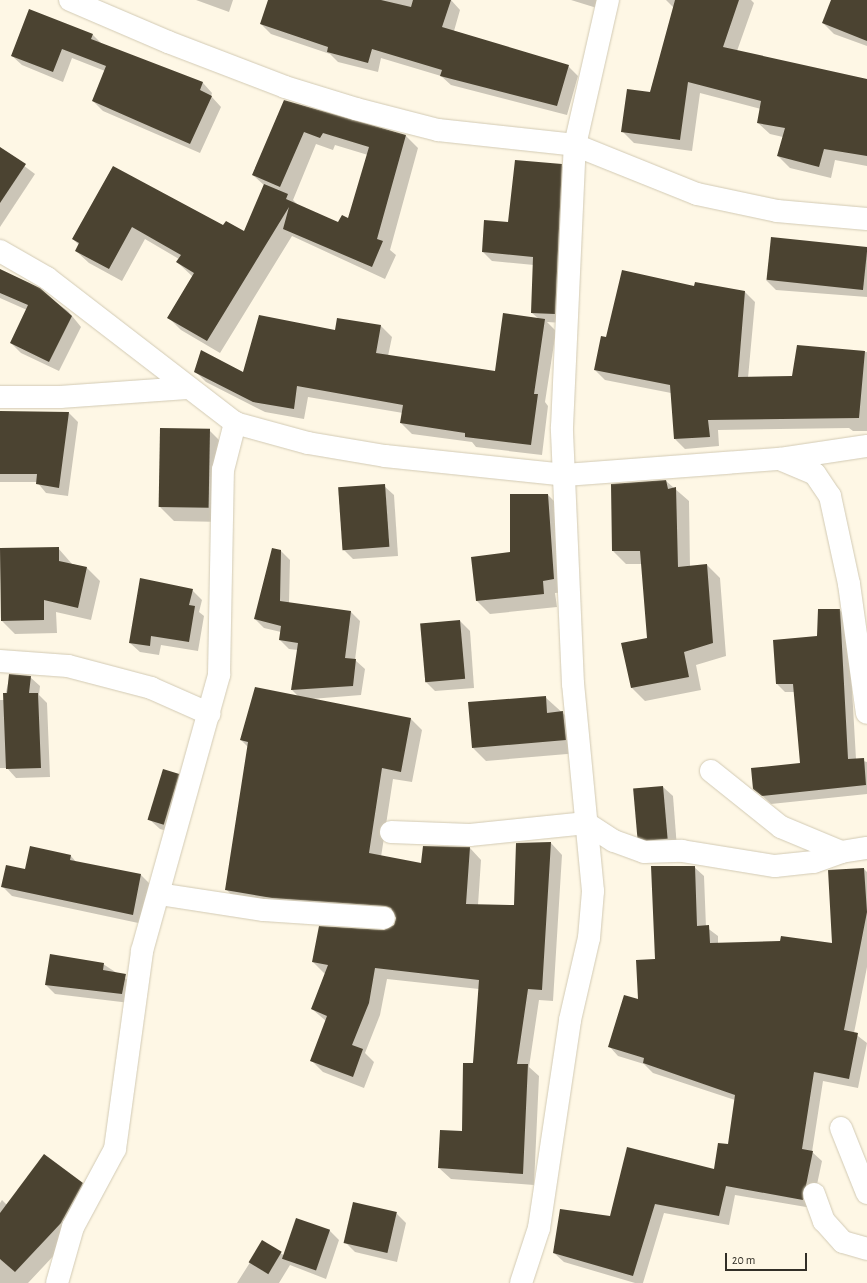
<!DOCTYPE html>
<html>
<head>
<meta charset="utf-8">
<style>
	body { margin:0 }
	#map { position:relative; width:867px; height:1283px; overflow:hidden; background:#fef7e5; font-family:"Alegreya Sans",sans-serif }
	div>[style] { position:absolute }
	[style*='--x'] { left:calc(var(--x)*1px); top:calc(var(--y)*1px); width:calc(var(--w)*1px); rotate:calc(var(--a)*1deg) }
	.shadow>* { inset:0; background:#0003 }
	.building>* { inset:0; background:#4b4331; transform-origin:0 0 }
	.roads { filter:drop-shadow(0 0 1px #d2cab4) drop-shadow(0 0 1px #d2cab4) }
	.minor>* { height:22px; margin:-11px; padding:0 11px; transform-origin:11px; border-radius:11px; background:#fff }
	span { translate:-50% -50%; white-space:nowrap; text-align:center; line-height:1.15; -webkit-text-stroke:4px #fef7e5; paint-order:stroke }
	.scale { position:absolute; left:725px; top:1253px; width:82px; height:18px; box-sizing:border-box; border:2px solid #322f27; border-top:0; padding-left:5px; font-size:12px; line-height:14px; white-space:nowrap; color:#322f27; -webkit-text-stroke:3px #fef7e5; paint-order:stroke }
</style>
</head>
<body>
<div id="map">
	<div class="shadow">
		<div style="clip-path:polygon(196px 0,233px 0,229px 12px)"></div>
		<div style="clip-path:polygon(269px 0,451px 0,460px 10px,454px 31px,568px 66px,578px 76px,567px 115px,451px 85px,441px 76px,381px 58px,378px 72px,338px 62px,330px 54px,271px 34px,261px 24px)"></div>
		<div style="clip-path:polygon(571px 0,602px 0,600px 9px)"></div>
		<div style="clip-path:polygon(666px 0,751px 0,754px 3px,737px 51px,867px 86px,867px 166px,835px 160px,831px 178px,790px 168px,778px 156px,783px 137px,770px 134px,758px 123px,761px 109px,700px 93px,692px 151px,634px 143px,623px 132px,650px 93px,674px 8px)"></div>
		<div style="clip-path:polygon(833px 0,867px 0,867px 46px,834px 34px,823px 23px)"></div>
		<div style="clip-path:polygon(93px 35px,102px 44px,203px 83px,212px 93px,211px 96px,221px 107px,200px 153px,103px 111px,93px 101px,105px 71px,72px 58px,63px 82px,22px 65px,12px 56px)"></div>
		<div style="clip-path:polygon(evenodd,285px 101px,406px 136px,418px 148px,390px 250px,396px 255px,385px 279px,292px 236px,220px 353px,181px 330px,168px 317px,193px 277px,177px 262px,179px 259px,145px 239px,122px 281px,89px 263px,76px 251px,79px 245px,73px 239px,113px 167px,224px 226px,244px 233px,265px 186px,253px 175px,285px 101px,316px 144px,333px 150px,335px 145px,368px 155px,349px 219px,339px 223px,299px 206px,293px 200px,316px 144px)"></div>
		<div style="clip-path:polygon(0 148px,35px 174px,0 227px)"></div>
		<div style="clip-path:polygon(561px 165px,570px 174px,564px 323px,547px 322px,556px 331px,545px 402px,548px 406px,542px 455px,476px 447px,472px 442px,412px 434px,401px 423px,403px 413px,308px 397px,304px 419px,265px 412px,206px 382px,195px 371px,201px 351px,244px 373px,336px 331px,381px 326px,392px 337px,388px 356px,495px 373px,539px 319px,532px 313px,534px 265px,492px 261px,483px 252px)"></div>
		<div style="clip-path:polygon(867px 247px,867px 297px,776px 290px,766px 280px)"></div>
		<div style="clip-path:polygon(0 270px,29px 283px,68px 311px,81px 327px,59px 371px,21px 353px,11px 343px,27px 310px,0 298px)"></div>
		<div style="clip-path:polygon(695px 287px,745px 292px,755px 302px,748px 378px,793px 377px,798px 346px,867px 352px,867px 431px,853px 431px,849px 428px,718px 430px,719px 446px,685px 449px,675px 439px,671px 393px,605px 380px,595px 370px,607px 338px)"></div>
		<div style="clip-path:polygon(0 412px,69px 413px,78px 422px,68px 496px,46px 493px,37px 482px,0 482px)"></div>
		<div style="clip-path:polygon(209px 430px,224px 445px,223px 522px,174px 521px,159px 506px)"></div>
		<div style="clip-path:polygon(666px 481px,689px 501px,690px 567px,707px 565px,720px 578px,726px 656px,696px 665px,701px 690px,645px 701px,632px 688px,623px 644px,648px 639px,642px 564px,626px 564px,613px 551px)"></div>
		<div style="clip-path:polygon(384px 486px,394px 495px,398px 556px,353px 559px,343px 549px)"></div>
		<div style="clip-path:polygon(548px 495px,561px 508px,567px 592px,555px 593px,557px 607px,490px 614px,477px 601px,472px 558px,511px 553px)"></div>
		<div style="clip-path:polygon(58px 548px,72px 564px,87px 568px,100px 581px,91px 620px,56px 612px,57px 633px,15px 634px,2px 621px,0 549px)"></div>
		<div style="clip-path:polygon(273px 549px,281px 551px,290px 560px,289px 603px,351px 612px,360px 621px,355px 660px,365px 669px,361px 695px,311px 699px,411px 719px,422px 730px,412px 782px,393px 779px,381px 857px,422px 864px,470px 848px,481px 860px,478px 905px,515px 906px,551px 843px,562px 855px,553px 1001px,539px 1000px,529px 1067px,539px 1076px,534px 1185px,451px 1179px,439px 1168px,463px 1132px,474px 1064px,479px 989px,387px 979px,380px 1015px,365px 1053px,374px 1062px,364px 1088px,323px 1072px,312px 1061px,326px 1021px,312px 1009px,325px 974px,313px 962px,395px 926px,397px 917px,284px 909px,237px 901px,226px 889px,248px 747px,241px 740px,299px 697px,292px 690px,298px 650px,289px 649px,280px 640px,281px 632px,264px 628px,255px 619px)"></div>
		<div style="clip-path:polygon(192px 590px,202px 600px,199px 612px,204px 616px,198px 651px,161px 645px,159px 655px,140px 652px,130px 643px)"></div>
		<div style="clip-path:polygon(840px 610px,848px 619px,856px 759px,867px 762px,867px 794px,771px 804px,754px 788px,801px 764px,795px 692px,785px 692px,777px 684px)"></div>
		<div style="clip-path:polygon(460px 621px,470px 631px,474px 688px,435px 691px,425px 681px)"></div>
		<div style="clip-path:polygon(10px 675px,30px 677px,40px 686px,39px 695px,47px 703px,50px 777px,16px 778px,7px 768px,0 768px,0 700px,4px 700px)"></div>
		<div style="clip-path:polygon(545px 697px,576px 725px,579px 753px,486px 761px,473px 748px)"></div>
		<div style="clip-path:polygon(178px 774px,188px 784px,174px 833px,160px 829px,150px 820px)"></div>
		<div style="clip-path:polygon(663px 787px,673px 796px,677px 848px,648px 846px,638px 836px)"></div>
		<div style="clip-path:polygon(31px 847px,71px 856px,77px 863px,141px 875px,151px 885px,143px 924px,12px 896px,2px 886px,26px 870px)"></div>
		<div style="clip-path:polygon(694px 867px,704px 876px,706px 927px,718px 936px,718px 944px,833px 944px,864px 869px,867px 872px,867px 967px,854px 1033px,867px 1043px,858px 1088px,823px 1081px,812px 1152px,822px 1161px,812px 1208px,735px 1195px,729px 1225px,664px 1213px,643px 1283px,635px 1283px,564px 1262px,554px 1253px,610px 1217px,715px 1170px,729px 1146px,735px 1100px,653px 1073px,644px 1064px,618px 1056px,609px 1046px,639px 1000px)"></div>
		<div style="clip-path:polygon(103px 964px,134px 984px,130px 1003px,55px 994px,46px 985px)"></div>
		<div style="clip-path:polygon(82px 1184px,94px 1196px,73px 1235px,28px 1283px,0 1283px,0 1203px,2px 1200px,7px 1205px)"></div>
		<div style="clip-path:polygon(396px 1213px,406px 1223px,397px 1262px,355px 1252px,345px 1242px)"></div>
		<div style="clip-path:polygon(329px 1230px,339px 1240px,326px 1279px,290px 1265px,279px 1283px,237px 1283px,263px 1242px,285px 1256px)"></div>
	</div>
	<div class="building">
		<div style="clip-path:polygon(268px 0,381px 0,411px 7px,413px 0,451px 0,442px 27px,569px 65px,557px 106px,440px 76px,442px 70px,372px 49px,368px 63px,327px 52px,328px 47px,260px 24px)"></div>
		<div style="clip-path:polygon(675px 0,739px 0,723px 47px,867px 79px,867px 156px,824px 149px,819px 167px,777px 156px,785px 128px,757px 123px,761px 101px,688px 82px,680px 140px,621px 132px,627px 89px,650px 92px)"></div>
		<div style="clip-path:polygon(831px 0,867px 0,867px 41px,822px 23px)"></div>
		<div style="clip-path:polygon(29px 9px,93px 34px,91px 39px,203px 82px,200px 90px,212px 96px,190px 144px,92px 101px,106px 66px,62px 49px,53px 72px,11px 56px)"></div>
		<div style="clip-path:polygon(284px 100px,406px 135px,377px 239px,383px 241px,372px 267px,283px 229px,289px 207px,207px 341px,167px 318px,194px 273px,176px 262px,181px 255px,132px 227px,109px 269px,75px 251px,79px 243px,72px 239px,113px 166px,223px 225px,226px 221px,244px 231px,264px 184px,288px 194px,286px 199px,338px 222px,342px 215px,348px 218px,369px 147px,323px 133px,320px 138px,304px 132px,280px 187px,252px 175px)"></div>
		<div style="clip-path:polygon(0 147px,26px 164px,0 203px)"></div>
		<div style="clip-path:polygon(515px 160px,562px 164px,555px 314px,531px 313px,533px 257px,482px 252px,484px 220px,508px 222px)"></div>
		<div style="left:771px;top:237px;width:97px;height:43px;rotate:6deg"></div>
		<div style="clip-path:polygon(0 269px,40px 288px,72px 316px,49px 362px,10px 343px,28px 305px,0 293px)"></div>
		<div style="clip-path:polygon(622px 270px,694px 286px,695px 282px,745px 291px,738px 377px,792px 376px,797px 345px,865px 351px,859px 418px,708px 420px,710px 437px,674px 439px,670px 385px,594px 370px,601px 336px,606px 337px)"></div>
		<div style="clip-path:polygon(503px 313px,545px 319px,534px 394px,538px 394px,531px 445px,465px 437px,465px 433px,400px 423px,403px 405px,297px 386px,294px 409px,253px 402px,194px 372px,201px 350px,243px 372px,259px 315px,335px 330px,337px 318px,381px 325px,376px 353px,495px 371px)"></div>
		<div style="clip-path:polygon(0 411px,69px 412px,59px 488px,36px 484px,37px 474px,0 474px)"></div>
		<div style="left:160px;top:428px;width:50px;height:79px;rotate:1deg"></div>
		<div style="clip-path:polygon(666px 480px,668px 489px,676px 487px,678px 567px,707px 564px,713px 643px,684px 652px,689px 677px,631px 688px,621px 643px,647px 638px,640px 551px,612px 551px,611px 484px)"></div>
		<div style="left:385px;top:484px;width:63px;height:47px;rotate:86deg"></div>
		<div style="clip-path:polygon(510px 494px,548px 494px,554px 579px,543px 581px,544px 594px,476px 601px,471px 557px,510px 552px)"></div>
		<div style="clip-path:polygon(59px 547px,59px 561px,87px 567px,78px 608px,44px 600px,44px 620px,1px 621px,0 548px)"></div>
		<div style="clip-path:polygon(272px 548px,281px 550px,280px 601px,351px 611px,345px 658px,356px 659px,353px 686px,291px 690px,298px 643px,279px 640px,281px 626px,254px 619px)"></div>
		<div style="clip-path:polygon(140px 578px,193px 589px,189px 605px,195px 606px,189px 642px,151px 636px,150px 646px,129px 643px)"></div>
		<div style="clip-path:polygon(818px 609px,840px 609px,848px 759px,864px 758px,866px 785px,762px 796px,753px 789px,751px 768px,800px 763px,793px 684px,776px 684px,773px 640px,817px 636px)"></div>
		<div style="left:460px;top:620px;width:59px;height:40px;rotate:85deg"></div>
		<div style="clip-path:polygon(9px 674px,31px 676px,29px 693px,38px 693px,41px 768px,6px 769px,3px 693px,7px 693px)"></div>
		<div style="clip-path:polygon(255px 687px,411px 718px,401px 772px,382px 768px,369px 853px,421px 863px,423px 846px,470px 847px,466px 904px,514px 905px,516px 843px,551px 842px,542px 990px,528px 989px,517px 1064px,528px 1064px,523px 1174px,438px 1168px,440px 1130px,462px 1131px,463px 1063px,473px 1063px,479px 980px,375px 968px,369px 1003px,352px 1045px,363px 1049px,353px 1077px,310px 1061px,327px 1016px,311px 1009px,328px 965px,312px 962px,319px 926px,384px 930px,394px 925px,396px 918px,391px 908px,385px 906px,272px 898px,225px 890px,248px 742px,240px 740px)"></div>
		<div style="clip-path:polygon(546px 696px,547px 713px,563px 711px,566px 740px,472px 748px,468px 702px)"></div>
		<div style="left:163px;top:769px;width:17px;height:53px;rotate:17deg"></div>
		<div style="left:663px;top:786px;width:53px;height:30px;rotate:85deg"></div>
		<div style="clip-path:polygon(30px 846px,71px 855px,70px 860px,141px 874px,133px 915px,1px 887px,6px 865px,25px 869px)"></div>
		<div style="clip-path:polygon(651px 866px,695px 866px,697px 926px,709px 925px,710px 943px,780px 941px,781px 936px,832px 943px,828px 870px,864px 868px,867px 912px,844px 1030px,858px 1033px,849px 1079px,814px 1072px,802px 1149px,813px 1151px,803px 1200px,726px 1186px,719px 1216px,655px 1204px,633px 1276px,553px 1253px,560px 1209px,610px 1216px,627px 1147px,714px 1169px,718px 1143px,728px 1144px,735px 1095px,643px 1063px,644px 1058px,608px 1047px,624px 995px,638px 999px,636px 960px,655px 959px)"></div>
		<div style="clip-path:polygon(50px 954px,104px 963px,103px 970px,126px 974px,122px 994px,45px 985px)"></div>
		<div style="clip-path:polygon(44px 1154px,83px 1183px,61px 1223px,15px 1272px,0 1259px,0 1213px)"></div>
		<div style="left:353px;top:1202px;width:45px;height:42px;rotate:13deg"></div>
		<div style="left:296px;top:1218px;width:36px;height:43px;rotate:19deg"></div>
		<div style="left:262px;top:1240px;width:23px;height:26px;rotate:31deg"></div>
	</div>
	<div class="roads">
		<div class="minor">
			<div style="--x:70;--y:0;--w:107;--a:23.2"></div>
			<div style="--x:168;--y:42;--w:125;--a:21"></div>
			<div style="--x:285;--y:87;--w:74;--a:17.2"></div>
			<div style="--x:356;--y:109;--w:85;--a:14.4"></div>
			<div style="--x:438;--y:130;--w:138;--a:6.2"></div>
			<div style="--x:575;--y:145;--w:131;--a:21.9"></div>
			<div style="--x:697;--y:194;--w:82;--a:12"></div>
			<div style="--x:777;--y:211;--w:90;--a:5.1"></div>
			<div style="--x:0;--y:251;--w:54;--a:29.9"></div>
			<div style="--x:47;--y:278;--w:237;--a:37.6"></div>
			<div style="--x:235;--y:423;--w:76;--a:15.3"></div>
			<div style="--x:308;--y:443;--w:78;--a:9.6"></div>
			<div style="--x:385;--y:456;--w:181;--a:6"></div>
			<div style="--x:565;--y:475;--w:216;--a:-4.3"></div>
			<div style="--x:780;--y:459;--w:88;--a:-8.5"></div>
			<div style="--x:0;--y:397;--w:60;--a:0"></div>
			<div style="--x:60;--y:397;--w:127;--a:-4.1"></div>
			<div style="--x:780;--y:459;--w:38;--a:23"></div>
			<div style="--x:815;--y:474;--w:27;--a:56"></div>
			<div style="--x:830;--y:496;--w:90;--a:77.8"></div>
			<div style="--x:849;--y:584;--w:130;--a:82.1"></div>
			<div style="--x:0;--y:661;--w:68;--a:4.2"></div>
			<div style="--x:68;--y:666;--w:86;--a:14.8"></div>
			<div style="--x:151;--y:688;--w:64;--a:23.8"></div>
			<div style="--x:711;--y:771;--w:90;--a:38.7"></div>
			<div style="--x:781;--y:827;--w:65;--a:22.6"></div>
			<div style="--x:391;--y:832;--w:79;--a:2.2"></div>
			<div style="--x:470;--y:835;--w:117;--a:-5.9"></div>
			<div style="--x:586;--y:823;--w:33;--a:33"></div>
			<div style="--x:614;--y:841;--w:32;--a:20"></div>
			<div style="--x:644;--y:852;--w:38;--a:-2"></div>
			<div style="--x:682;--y:851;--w:94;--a:9.2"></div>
			<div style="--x:775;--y:866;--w:39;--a:-6"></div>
			<div style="--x:814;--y:862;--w:29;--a:-20"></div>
			<div style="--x:841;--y:852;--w:26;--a:-9"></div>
			<div style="--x:159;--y:894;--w:106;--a:8.7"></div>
			<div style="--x:264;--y:910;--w:120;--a:3.8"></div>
			<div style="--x:841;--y:1128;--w:70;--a:68.2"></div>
			<div style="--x:814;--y:1194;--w:29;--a:70"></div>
			<div style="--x:824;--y:1221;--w:28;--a:48"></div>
			<div style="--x:843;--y:1242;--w:25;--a:16"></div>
			<div style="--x:57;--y:1283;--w:58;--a:-74.1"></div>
			<div style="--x:73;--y:1227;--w:89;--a:-61.7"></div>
			<div style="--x:115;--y:1149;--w:200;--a:-82.2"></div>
			<div style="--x:142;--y:951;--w:287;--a:-74.4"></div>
			<div style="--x:219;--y:675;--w:205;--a:-88.9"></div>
			<div style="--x:223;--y:470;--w:49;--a:-75.7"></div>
			<div style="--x:521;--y:1283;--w:58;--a:-71.9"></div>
			<div style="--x:539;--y:1228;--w:210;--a:-81.5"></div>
			<div style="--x:570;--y:1020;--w:84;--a:-77"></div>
			<div style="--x:589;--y:938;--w:47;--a:-85.1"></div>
			<div style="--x:593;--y:891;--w:208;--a:-95.5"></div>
			<div style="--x:573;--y:684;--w:257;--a:-92.5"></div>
			<div style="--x:562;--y:427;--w:282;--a:-87.4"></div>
			<div style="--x:575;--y:145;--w:149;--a:-77.2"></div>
		</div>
	</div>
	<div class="scale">20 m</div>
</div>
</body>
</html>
